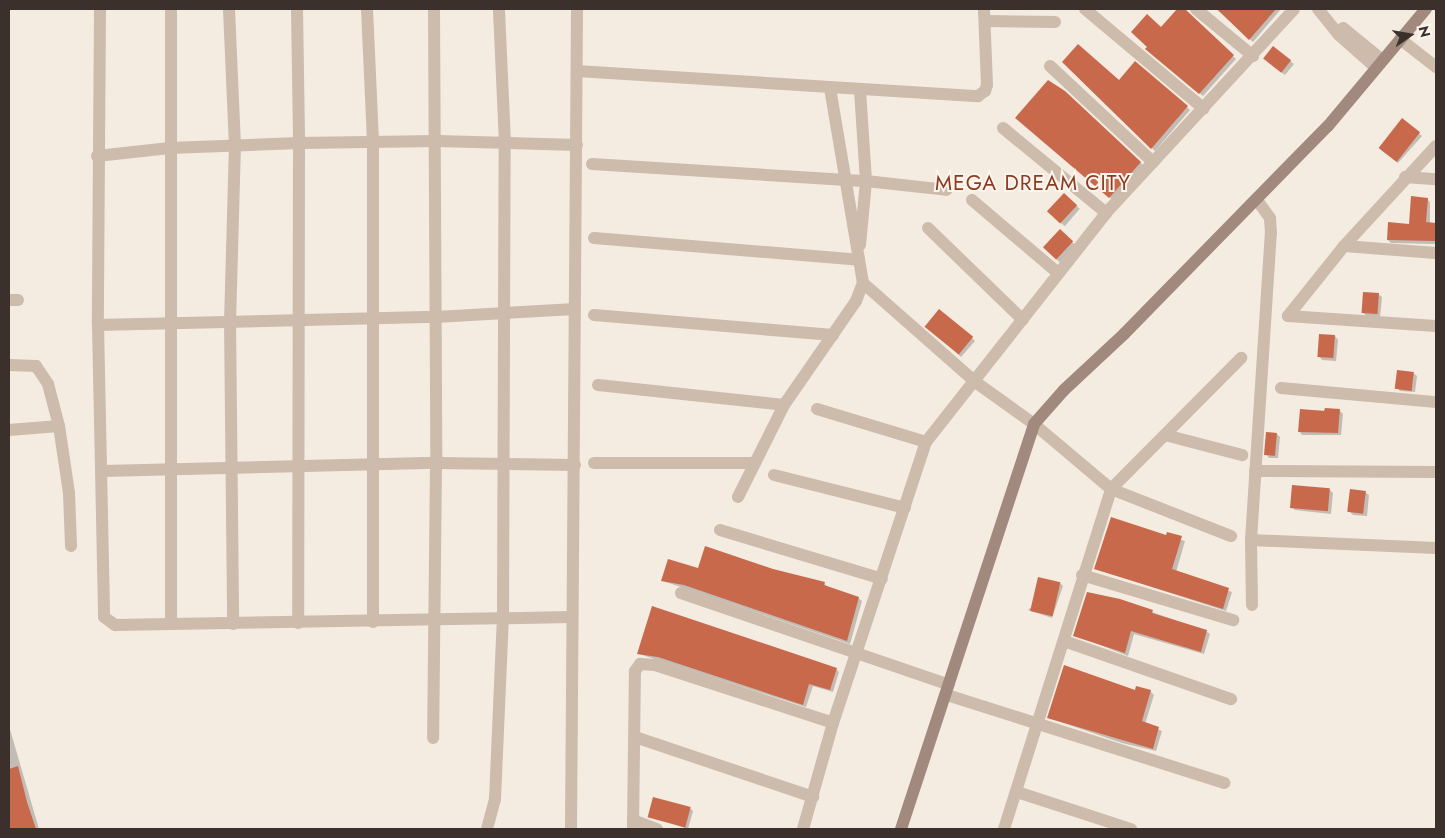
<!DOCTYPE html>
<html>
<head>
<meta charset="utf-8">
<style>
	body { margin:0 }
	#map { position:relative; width:1445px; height:838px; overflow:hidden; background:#f4ebe1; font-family:Jost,sans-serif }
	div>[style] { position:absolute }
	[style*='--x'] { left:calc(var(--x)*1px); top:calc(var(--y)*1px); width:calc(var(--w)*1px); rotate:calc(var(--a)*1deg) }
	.shadow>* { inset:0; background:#0003; transform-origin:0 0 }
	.building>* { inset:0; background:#c8694b; transform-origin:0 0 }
	.street>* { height:12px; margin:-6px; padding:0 6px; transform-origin:6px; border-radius:6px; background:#cdbbac }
	.secondary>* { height:12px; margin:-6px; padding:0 6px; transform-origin:6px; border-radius:6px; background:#a18a7d }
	span { translate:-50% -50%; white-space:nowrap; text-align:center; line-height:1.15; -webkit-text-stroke:4px #fbf5ee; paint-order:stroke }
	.neighbourhood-label { font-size:21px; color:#8c3b22; letter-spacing:1px }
	.frame { position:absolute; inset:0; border:10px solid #3b302b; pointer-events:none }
	.north { position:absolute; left:1385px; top:10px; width:50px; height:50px; -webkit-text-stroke:4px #fbf5ee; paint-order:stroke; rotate:77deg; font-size:14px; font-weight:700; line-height:20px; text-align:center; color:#3b302b }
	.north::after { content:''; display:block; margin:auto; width:18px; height:22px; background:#3b302b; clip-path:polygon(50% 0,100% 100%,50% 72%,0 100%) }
</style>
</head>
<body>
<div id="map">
	<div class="shadow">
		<div style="clip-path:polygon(1178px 9px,1182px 9px,1236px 59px,1203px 96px,1150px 52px,1161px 29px)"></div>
		<div style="clip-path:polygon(1216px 9px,1281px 9px,1253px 42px)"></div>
		<div style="clip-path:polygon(1273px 48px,1294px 64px,1285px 75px,1268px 62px)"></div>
		<div style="clip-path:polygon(1063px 62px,1119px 82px,1135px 63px,1190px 110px,1155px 151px)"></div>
		<div style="clip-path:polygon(1065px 92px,1144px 166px,1113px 200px,1020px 121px)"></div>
		<div style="clip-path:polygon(1402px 120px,1422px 136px,1398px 163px,1381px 150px)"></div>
		<div style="left:1064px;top:195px;width:21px;height:23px;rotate:41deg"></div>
		<div style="clip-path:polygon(1427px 199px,1430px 202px,1430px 224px,1436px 224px,1436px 244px,1391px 243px,1388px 240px,1410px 225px)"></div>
		<div style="left:1060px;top:231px;width:21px;height:23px;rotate:43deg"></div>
		<div style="clip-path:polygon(1378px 294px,1382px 297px,1380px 317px,1366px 316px,1363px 312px)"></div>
		<div style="clip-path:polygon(926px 326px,972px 338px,975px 341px,961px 357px)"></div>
		<div style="clip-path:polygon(1335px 336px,1338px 340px,1336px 361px,1322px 360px,1319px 356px)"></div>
		<div style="clip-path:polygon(1413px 373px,1417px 376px,1415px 392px,1400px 391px,1397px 388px)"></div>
		<div style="clip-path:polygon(1301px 410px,1340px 411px,1343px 414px,1341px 435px,1302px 435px,1299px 431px)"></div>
		<div style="clip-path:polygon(1277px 434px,1280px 437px,1278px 458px,1269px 458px,1266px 454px)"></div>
		<div style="clip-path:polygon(1330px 490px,1333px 493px,1331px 514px,1295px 510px,1291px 507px)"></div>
		<div style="clip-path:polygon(1365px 492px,1369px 495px,1367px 516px,1353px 515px,1350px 512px)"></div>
		<div style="clip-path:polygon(1167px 536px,1185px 541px,1176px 572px,1232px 592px,1226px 611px,1096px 569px)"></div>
		<div style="clip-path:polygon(699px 570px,773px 570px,824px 583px,827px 587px,858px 598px,862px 601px,850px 644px,663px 581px)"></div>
		<div style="clip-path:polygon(1060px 583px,1063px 586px,1052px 618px,1028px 610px)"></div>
		<div style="clip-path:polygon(1152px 612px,1206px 631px,1210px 634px,1204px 654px,1134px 634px,1128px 656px,1075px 635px)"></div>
		<div style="clip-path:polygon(639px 654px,836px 669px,839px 672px,833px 692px,813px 686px,806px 707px)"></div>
		<div style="clip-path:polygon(1136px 691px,1150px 691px,1154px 695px,1145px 724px,1162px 731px,1156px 751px,1122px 743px,1049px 718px)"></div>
		<div style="clip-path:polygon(9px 726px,39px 829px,9px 829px)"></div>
		<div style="clip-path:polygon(690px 808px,693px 811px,688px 829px,649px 816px)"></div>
	</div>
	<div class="building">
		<div style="clip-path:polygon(1177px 9px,1185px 9px,1234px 55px,1199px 94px,1145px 49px,1147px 47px,1131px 32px,1147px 14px,1161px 27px)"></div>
		<div style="clip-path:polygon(1217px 9px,1276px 9px,1249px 40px)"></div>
		<div style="clip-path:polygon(1078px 44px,1119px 80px,1135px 61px,1188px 106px,1151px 149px,1062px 62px)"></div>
		<div style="left:1273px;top:46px;width:23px;height:16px;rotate:38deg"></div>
		<div style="clip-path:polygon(1048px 80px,1065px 91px,1141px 162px,1109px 198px,1015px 118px)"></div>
		<div style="left:1402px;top:118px;width:23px;height:38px;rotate:38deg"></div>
		<div style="left:1064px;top:193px;width:18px;height:25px;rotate:43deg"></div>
		<div style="clip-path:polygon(1411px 196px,1428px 198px,1426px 222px,1436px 223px,1436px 241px,1387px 240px,1388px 222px,1409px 224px)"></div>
		<div style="left:1060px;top:229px;width:18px;height:25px;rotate:43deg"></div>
		<div style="left:1363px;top:292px;width:16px;height:21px;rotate:4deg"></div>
		<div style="left:939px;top:309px;width:44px;height:23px;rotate:39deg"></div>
		<div style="left:1319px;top:334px;width:16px;height:23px;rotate:4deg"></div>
		<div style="left:1397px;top:370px;width:17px;height:19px;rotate:7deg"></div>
		<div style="clip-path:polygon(1325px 408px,1340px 409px,1338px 433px,1298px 432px,1300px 409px,1324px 411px)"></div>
		<div style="left:1266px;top:432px;width:11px;height:23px;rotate:5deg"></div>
		<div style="left:1292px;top:485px;width:38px;height:23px;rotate:5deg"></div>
		<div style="left:1350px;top:489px;width:16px;height:23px;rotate:7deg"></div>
		<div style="clip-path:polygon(1111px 517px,1166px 535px,1167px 532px,1182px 536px,1172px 569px,1229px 588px,1223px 609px,1094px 569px)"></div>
		<div style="clip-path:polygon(705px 546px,773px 569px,825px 582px,824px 585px,859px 597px,847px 641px,684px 585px,661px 581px,668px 559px,698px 568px)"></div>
		<div style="left:1038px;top:577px;width:23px;height:35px;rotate:13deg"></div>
		<div style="clip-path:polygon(1087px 592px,1120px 599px,1153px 610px,1152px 613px,1207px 630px,1201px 652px,1131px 631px,1125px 653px,1073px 636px)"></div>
		<div style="clip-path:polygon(652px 606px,837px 668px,830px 690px,809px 684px,803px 705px,658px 657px,637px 654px)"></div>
		<div style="clip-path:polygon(1064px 665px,1135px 690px,1136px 686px,1151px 690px,1142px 721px,1159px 727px,1153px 749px,1047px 718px)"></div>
		<div style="clip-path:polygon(18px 766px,27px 802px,36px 829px,9px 829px,9px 769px)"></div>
		<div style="left:653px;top:797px;width:39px;height:21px;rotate:15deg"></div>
	</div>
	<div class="street">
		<div style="--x:100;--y:9;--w:316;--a:90.4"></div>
		<div style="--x:98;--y:325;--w:292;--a:88.8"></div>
		<div style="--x:104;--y:617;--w:14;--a:36"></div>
		<div style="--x:115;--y:625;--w:456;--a:-1"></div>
		<div style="--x:171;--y:9;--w:615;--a:90"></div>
		<div style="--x:229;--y:9;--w:135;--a:87.5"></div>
		<div style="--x:235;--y:144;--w:176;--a:91.6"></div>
		<div style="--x:230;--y:320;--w:304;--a:89.4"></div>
		<div style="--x:297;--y:9;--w:134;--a:89.1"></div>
		<div style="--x:299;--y:143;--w:138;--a:-0.8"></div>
		<div style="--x:437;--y:141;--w:140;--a:1.6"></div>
		<div style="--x:367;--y:9;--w:133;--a:87.4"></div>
		<div style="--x:373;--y:142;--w:480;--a:90"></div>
		<div style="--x:434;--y:9;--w:454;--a:89.7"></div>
		<div style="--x:436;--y:463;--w:139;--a:0.8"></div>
		<div style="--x:1085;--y:9;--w:155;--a:40"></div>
		<div style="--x:1196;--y:9;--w:74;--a:39.5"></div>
		<div style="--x:1318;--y:9;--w:33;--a:51"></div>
		<div style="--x:1339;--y:35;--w:48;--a:41.6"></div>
		<div style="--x:985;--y:21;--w:70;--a:0.8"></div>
		<div style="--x:1343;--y:28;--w:49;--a:39.2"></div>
		<div style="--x:1400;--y:39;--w:46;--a:37.9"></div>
		<div style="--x:1050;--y:66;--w:141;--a:43"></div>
		<div style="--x:577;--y:71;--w:402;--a:3.6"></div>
		<div style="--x:978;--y:96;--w:9;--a:-36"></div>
		<div style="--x:985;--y:91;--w:6;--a:-72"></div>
		<div style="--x:987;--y:85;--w:76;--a:-92.3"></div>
		<div style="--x:830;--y:88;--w:198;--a:80.4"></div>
		<div style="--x:863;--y:283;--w:148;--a:41.4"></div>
		<div style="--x:974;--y:381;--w:74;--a:35.6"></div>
		<div style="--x:1034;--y:424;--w:101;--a:40.2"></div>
		<div style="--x:1111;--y:489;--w:129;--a:21.4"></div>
		<div style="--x:1003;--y:128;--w:134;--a:39.5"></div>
		<div style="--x:97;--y:156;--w:73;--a:-6.3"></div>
		<div style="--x:170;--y:148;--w:129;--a:-2.2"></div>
		<div style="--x:299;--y:143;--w:480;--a:90.1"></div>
		<div style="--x:592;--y:164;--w:275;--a:3.6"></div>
		<div style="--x:866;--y:181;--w:81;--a:6.3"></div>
		<div style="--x:1405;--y:177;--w:31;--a:4"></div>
		<div style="--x:972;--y:200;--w:113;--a:40.3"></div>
		<div style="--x:928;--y:228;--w:132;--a:44.1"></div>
		<div style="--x:594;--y:238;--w:266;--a:4.7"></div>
		<div style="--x:860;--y:245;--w:64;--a:-84.6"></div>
		<div style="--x:866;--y:181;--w:90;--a:-93.8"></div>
		<div style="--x:1344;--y:246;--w:92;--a:4.4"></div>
		<div style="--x:9;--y:300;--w:9;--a:0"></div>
		<div style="--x:594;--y:315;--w:240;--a:4.8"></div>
		<div style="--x:1288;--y:316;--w:90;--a:-51.3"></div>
		<div style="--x:1344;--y:246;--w:136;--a:-47.4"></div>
		<div style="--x:1288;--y:316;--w:148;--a:3.9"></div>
		<div style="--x:98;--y:325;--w:338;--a:-1.4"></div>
		<div style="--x:436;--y:317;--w:139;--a:-3.3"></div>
		<div style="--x:9;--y:365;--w:27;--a:2"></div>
		<div style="--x:36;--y:366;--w:22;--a:56"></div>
		<div style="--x:48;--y:384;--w:43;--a:75.3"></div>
		<div style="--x:59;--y:426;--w:68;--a:81.5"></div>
		<div style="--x:69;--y:493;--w:53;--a:87.8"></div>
		<div style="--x:598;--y:385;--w:187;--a:6.1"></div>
		<div style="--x:1281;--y:388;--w:156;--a:5.2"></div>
		<div style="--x:817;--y:409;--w:114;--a:16.8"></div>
		<div style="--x:9;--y:430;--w:50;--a:-4.6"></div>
		<div style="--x:1165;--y:435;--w:80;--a:14.6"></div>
		<div style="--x:594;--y:463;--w:161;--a:0"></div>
		<div style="--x:103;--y:471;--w:333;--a:-1.4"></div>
		<div style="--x:436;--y:463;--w:275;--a:90.6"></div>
		<div style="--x:1255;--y:471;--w:181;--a:0.3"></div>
		<div style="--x:774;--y:475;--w:135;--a:14.1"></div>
		<div style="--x:738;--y:497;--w:103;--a:-63.4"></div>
		<div style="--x:784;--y:405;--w:126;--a:-55.3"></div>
		<div style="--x:856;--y:301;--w:19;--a:-69"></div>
		<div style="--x:720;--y:530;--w:169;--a:16.8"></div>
		<div style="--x:1251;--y:540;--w:185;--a:2.5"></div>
		<div style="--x:1082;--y:575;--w:158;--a:16.6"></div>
		<div style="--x:681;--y:593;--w:283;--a:18.9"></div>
		<div style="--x:1252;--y:605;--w:65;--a:-90.9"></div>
		<div style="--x:1251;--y:540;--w:308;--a:-86.3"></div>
		<div style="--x:1271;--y:233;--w:15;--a:-94"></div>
		<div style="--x:1270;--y:218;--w:22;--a:-126"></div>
		<div style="--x:1064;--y:641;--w:177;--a:19.2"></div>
		<div style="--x:947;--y:695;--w:291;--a:17.6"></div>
		<div style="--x:635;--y:737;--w:188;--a:18.6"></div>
		<div style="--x:1017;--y:792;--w:120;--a:18"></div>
		<div style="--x:633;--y:820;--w:26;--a:21"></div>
		<div style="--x:487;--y:829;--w:31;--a:-75"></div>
		<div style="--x:495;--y:799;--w:180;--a:-87.5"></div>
		<div style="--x:503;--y:619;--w:476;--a:-89.8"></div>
		<div style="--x:505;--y:143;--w:134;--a:-92.6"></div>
		<div style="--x:571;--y:829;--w:820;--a:-89.58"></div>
		<div style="--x:633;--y:829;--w:158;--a:-89.3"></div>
		<div style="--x:635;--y:671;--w:9;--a:-54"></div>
		<div style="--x:640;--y:664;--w:15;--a:4"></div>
		<div style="--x:655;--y:665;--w:187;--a:18"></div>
		<div style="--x:803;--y:829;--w:110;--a:-74.2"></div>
		<div style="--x:833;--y:723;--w:296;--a:-71.7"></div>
		<div style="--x:926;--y:442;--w:291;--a:-51.8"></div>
		<div style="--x:1106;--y:213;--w:277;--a:-47.3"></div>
		<div style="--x:1004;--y:829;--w:356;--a:-72.5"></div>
		<div style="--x:1111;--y:489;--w:185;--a:-45.2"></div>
	</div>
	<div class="secondary">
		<div style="--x:901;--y:829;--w:426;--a:-71.8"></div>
		<div style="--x:1034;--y:424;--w:45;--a:-48.6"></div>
		<div style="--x:1064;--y:390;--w:82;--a:-43"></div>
		<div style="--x:1124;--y:334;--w:291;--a:-45.6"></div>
		<div style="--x:1328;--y:126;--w:153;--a:-50.1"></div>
	</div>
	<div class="neighbourhood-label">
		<span style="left:1033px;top:183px">MEGA DREAM CITY</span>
	</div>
	<div class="frame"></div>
	<div class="north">N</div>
</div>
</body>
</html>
